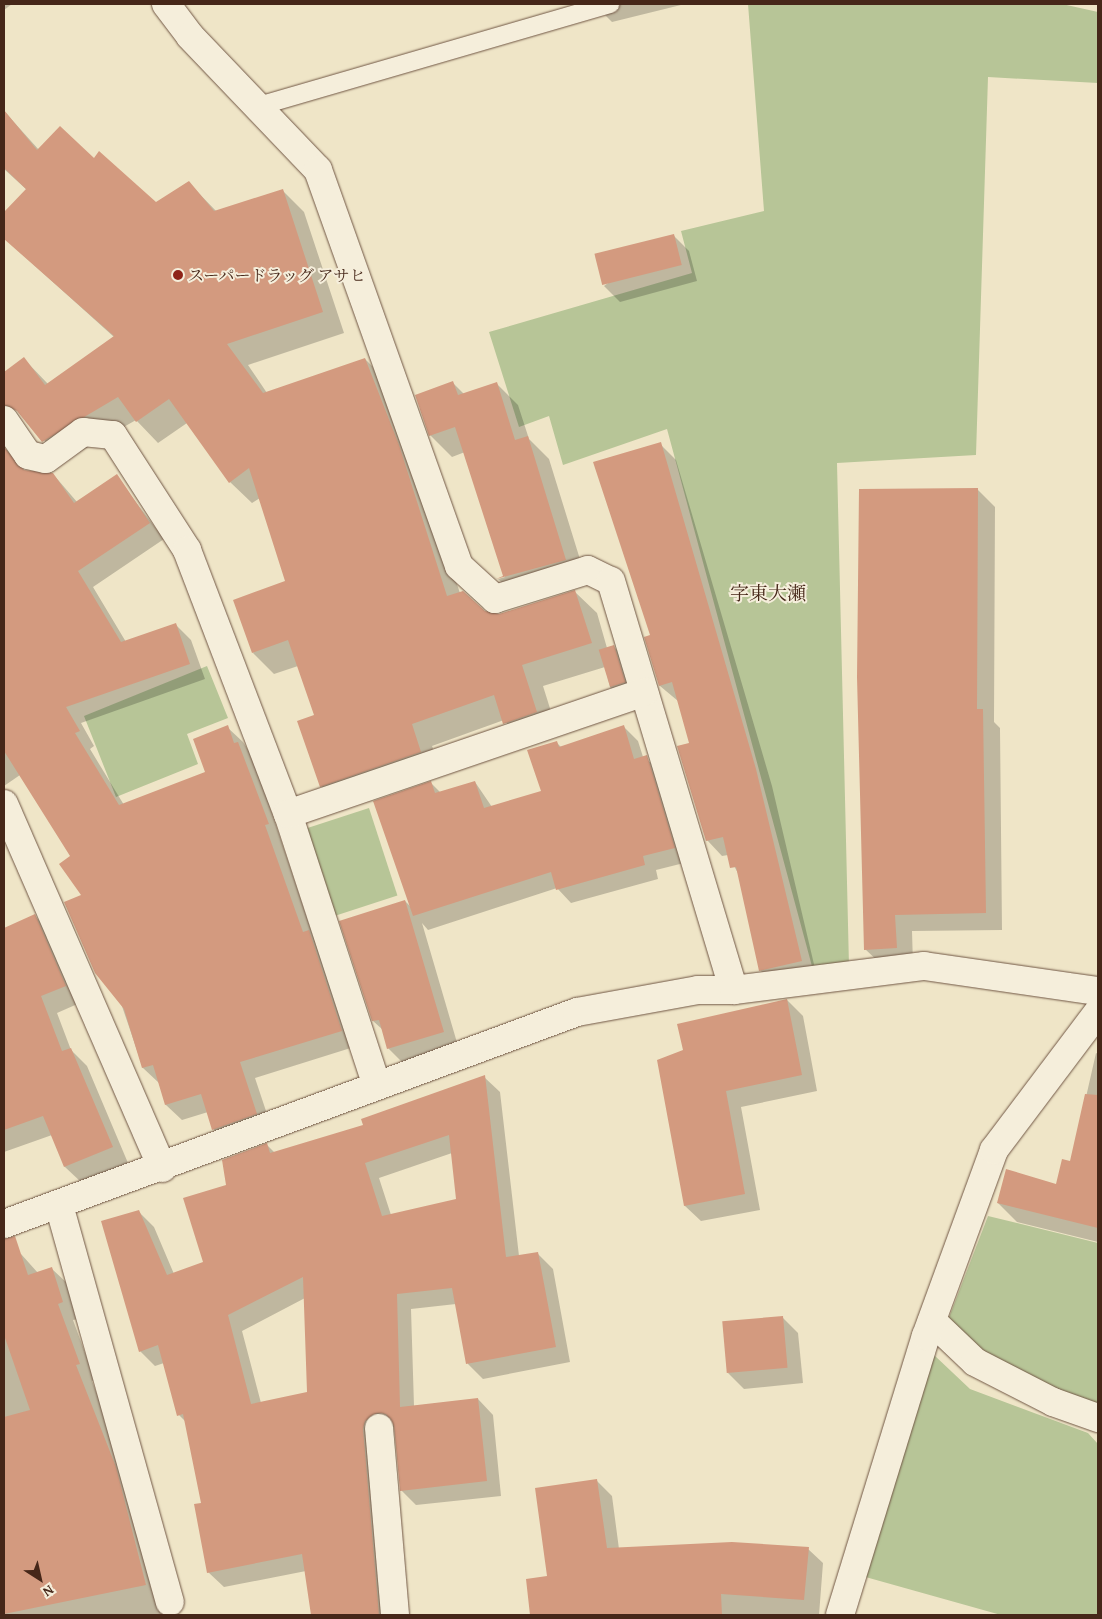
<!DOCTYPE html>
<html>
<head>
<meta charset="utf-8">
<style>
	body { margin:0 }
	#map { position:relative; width:1102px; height:1619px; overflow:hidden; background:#efe5c7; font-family:"Gentium Book Plus","Noto Serif JP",serif }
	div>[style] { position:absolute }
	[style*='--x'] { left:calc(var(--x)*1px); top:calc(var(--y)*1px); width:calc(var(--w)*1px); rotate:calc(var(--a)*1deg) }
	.green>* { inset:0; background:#b7c597; transform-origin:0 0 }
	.shadow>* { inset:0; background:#0003 }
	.building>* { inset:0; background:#d39a7f; transform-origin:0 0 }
	.roads { filter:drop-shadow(0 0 1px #705644) drop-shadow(0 0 1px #705644) }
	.service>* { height:18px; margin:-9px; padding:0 9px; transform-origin:9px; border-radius:9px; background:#f5eedb }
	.minor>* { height:28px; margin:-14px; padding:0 14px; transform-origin:14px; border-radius:14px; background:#f5eedb }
	.dots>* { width:14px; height:14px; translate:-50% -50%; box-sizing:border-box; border:2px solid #f5eedb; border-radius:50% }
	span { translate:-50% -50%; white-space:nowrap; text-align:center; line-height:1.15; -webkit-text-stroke:4px #f5eedb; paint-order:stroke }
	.poi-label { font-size:16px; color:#462719 }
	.left { translate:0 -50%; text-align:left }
	.quarter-label { font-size:19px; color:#462719 }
	.frame { position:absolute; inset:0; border:5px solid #462719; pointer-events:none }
	.north { position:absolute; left:15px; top:1554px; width:50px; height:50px; -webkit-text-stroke:4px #f5eedb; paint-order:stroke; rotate:145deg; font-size:14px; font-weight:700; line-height:20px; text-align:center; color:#462719 }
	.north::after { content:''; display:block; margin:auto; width:18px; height:22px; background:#462719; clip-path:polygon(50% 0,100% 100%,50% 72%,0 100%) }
</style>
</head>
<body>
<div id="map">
	<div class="green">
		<div style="clip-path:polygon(748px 4px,1062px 4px,1098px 12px,1098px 83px,988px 77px,976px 455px,837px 463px,849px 966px,813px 970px,667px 429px,563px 465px,549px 416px,519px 427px,489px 332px,692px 273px,681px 231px,764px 211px)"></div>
		<div style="clip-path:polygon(207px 666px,228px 718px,187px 734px,198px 764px,116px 797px,84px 716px)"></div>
		<div style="left:369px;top:808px;width:92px;height:67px;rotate:72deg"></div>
		<div style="clip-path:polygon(988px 1216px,1098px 1243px,1098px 1409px,989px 1356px,948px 1320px)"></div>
		<div style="clip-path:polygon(934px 1355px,970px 1389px,1088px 1433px,1098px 1444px,1098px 1615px,1001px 1615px,862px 1576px)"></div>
	</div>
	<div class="shadow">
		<div style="clip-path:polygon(4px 4px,12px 4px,4px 10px)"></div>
		<div style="clip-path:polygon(594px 4px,685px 4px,612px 22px)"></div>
		<div style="clip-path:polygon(4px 111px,39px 150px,94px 160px,156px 204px,188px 182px,217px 212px,282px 190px,304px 212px,344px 333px,248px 365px,267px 393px,365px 359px,387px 381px,460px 593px,484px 612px,499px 615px,575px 592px,597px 613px,607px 648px,613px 646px,621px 654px,632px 690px,617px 695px,610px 687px,605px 667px,543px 686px,558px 734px,526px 745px,504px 720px,432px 746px,442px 773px,342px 807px,321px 786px,315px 716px,298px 666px,274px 674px,253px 653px,286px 582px,260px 498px,252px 503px,230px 482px,187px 423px,158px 443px,136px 420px,62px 462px,4px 391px,4px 374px,24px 359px,48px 384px,114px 337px,4px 238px,4px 213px,27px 190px,4px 169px)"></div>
		<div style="clip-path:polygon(673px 235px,689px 251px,697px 281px,620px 302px,604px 286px)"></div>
		<div style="clip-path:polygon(453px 383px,464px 394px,497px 384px,518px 405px,529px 439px,549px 459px,587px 582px,522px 602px,498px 579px,505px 577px,465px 452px,452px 457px,430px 435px)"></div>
		<div style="clip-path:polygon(660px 444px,676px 460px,772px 786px,817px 977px,776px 986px,760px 970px,739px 875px,728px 855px,722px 856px,707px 840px,691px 744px,678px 701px,660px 686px,652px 636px)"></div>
		<div style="clip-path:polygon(6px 453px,25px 471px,53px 474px,77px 502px,116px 476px,164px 539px,93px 587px,126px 642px,176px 625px,191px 640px,205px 679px,81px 723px,94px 746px,90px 749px,124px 805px,207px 773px,227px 727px,243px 742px,254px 759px,313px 936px,357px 1046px,255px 1078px,272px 1129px,229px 1145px,214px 1130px,208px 1112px,182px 1120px,166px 1105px,159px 1083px,143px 1068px,71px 856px,20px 775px,4px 786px)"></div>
		<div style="clip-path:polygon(978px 490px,995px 507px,994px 722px,1000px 728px,1002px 930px,912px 931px,913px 965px,883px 966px,865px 949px)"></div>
		<div style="clip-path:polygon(624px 727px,638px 741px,643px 757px,661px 770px,688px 862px,656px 870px,658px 879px,571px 903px,557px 888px,428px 930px,422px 923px,458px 1046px,403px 1063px,388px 1048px,383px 1030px,373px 1021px,405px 901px,412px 908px,431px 783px,441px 793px,475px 782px,492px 807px,542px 792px,556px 742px,561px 747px)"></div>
		<div style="clip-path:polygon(35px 916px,51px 933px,82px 1002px,57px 1013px,71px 1050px,87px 1066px,128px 1163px,82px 1183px,65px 1167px,52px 1135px,4px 1152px,4px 929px)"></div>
		<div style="clip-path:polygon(787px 1000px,803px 1016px,817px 1091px,741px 1107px,760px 1210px,701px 1221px,685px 1206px,684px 1051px)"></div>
		<div style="clip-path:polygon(1096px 1053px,1098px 1054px,1098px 1242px,1017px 1222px,998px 1203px,1057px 1185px,1071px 1163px)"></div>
		<div style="clip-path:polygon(evenodd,484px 1077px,500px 1092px,519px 1256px,538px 1254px,553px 1269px,570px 1362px,483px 1379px,468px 1364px,456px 1304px,411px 1309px,414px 1406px,478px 1399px,493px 1415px,501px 1496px,416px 1505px,401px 1490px,394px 1427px,380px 1436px,395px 1615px,312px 1615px,306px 1571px,224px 1587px,208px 1572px,202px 1504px,186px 1422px,179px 1415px,164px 1363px,155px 1366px,140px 1351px,139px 1212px,154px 1227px,174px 1274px,205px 1262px,227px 1186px,267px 1145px,275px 1153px,365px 1126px,484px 1077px,452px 1153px,457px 1200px,391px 1215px,379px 1178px,452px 1153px,484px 1077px,305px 1298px,308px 1393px,261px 1403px,242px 1331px,305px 1298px)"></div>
		<div style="clip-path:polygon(21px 1254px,38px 1273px,51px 1268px,68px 1284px,79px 1319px,73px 1320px,95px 1380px,92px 1381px,132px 1485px,163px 1615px,4px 1615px,4px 1260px)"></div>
		<div style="clip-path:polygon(782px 1317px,798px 1333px,803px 1383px,744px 1389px,728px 1373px)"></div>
		<div style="clip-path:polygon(597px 1481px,612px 1496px,619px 1549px,808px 1549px,823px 1563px,819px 1615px,532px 1615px,527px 1580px,548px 1577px)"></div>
	</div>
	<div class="building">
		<div style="clip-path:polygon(4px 110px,37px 150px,60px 126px,94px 158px,99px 151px,156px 202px,189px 181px,214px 211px,283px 189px,323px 312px,227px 344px,263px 393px,365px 358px,399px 445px,447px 596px,463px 591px,485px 611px,499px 614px,575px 590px,592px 643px,522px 665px,537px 712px,503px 724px,494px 695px,412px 724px,421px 752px,320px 787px,297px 721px,314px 715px,288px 640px,252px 653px,233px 600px,285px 581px,249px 468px,229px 483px,169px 399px,136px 422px,118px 397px,42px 442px,17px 411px,4px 405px,4px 372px,24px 357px,45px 385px,114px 336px,4px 239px,4px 212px,26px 189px,4px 168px)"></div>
		<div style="left:674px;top:234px;width:32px;height:82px;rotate:76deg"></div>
		<div style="clip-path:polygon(453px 381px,458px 395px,497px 382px,515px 440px,528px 436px,566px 560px,496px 579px,503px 576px,455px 427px,429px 436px,415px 395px)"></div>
		<div style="clip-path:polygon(661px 442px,756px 769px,802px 961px,759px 971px,736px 867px,730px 868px,723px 837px,706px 841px,677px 746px,689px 743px,672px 682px,659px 686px,644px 637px,650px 635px,593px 462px)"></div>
		<div style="clip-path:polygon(4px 447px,24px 470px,53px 473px,74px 503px,117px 474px,150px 523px,78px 571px,121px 642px,176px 623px,190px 664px,66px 707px,80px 731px,75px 733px,119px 805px,205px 772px,193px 739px,228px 725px,234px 743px,238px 742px,269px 824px,265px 825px,303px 932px,309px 930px,342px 1031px,240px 1062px,257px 1114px,212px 1130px,201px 1094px,165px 1105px,153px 1065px,142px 1068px,124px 1009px,95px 973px,64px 902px,81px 895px,59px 864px,70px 856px,4px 751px)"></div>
		<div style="clip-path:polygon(978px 488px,977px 709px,983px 709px,986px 913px,895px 915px,897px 948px,864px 950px,857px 677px,859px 489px)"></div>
		<div style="left:614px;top:645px;width:39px;height:16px;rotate:73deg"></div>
		<div style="clip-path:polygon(624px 725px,634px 759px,647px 755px,675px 848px,643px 856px,645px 865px,556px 890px,551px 872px,413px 916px,373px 801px,431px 781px,435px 793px,475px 781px,484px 808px,541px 791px,527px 750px,557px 741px,559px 747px)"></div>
		<div style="clip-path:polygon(405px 900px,444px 1032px,387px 1049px,379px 1020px,372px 1021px,339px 921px)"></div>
		<div style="clip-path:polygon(35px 914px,66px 986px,41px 996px,62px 1051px,71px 1048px,113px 1147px,64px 1167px,43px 1116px,4px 1130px,4px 928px)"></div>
		<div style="clip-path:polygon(787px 999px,802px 1075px,726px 1091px,745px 1194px,684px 1206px,657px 1060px,683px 1050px,677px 1024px)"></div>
		<div style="clip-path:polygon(evenodd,485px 1075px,506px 1257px,538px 1252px,556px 1347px,466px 1364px,452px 1288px,397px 1294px,400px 1407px,478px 1398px,487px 1481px,400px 1491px,394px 1426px,386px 1414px,377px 1413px,365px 1421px,363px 1429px,379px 1615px,311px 1615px,302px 1554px,207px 1573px,194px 1504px,201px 1503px,183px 1414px,177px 1416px,158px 1345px,139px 1352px,101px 1221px,139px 1210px,167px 1275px,203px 1262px,183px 1198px,226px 1185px,222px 1160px,267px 1143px,270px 1153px,363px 1125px,361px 1119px,485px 1075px,449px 1135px,456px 1199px,382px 1216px,365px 1163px,449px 1135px,485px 1075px,303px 1277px,307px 1392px,251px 1404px,228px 1315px,303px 1277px)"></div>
		<div style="clip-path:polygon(1085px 1094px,1098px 1095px,1098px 1228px,997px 1203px,1006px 1169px,1056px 1184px,1062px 1159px,1070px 1161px)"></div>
		<div style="clip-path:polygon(15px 1236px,28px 1275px,52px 1267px,63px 1302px,58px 1304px,80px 1364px,76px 1365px,116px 1467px,146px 1585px,4px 1614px,4px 1417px,30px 1410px,4px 1335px,4px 1239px)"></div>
		<div style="left:783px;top:1316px;width:52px;height:61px;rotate:85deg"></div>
		<div style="clip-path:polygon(597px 1479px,607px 1548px,732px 1542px,809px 1547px,804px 1600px,721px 1594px,722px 1615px,530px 1615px,526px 1579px,547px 1576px,535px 1488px)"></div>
	</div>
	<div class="roads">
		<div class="service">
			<div style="--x:259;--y:106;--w:366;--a:-16.2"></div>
		</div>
		<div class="minor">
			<div style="--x:166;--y:4;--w:40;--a:53"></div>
			<div style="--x:190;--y:36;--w:185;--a:46.3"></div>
			<div style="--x:318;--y:170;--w:420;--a:70.4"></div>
			<div style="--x:459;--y:566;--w:49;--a:42.5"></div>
			<div style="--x:495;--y:599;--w:97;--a:-17.3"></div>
			<div style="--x:588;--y:570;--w:25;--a:26"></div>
			<div style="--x:611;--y:581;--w:427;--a:73.3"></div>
			<div style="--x:4;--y:420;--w:42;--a:55.6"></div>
			<div style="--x:28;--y:455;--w:18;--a:13"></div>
			<div style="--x:46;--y:459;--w:46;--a:-36.1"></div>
			<div style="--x:83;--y:432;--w:30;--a:6"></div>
			<div style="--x:113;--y:435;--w:137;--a:57.2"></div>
			<div style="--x:187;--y:550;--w:283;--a:69.1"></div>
			<div style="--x:288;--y:814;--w:286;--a:71.9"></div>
			<div style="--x:4;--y:804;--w:397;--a:66.5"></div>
			<div style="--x:288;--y:814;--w:376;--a:-18.9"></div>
			<div style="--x:59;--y:1205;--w:412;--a:74.4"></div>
			<div style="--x:4;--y:1224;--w:611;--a:-20.3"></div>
			<div style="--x:577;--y:1012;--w:123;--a:-10.3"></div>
			<div style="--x:698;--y:990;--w:36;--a:0"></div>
			<div style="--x:734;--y:990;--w:192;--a:-7.2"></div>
			<div style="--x:924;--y:966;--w:176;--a:8.2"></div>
			<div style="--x:932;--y:1321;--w:59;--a:43.6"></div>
			<div style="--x:975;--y:1362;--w:88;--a:27.1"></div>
			<div style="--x:1053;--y:1402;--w:48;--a:19.6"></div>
			<div style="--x:379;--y:1428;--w:188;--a:85.1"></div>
			<div style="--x:840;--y:1615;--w:292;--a:-72.9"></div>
			<div style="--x:926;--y:1336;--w:198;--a:-69.9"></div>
			<div style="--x:994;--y:1150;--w:173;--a:-53"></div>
		</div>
	</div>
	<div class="dots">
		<div style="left:178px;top:275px;background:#8f2418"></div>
	</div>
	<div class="poi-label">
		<span class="left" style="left:188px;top:275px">スーパードラッグ アサヒ</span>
	</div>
	<div class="quarter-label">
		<span style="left:768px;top:594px">字東大瀬</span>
	</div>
	<div class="frame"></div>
	<div class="north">N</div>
</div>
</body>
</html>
